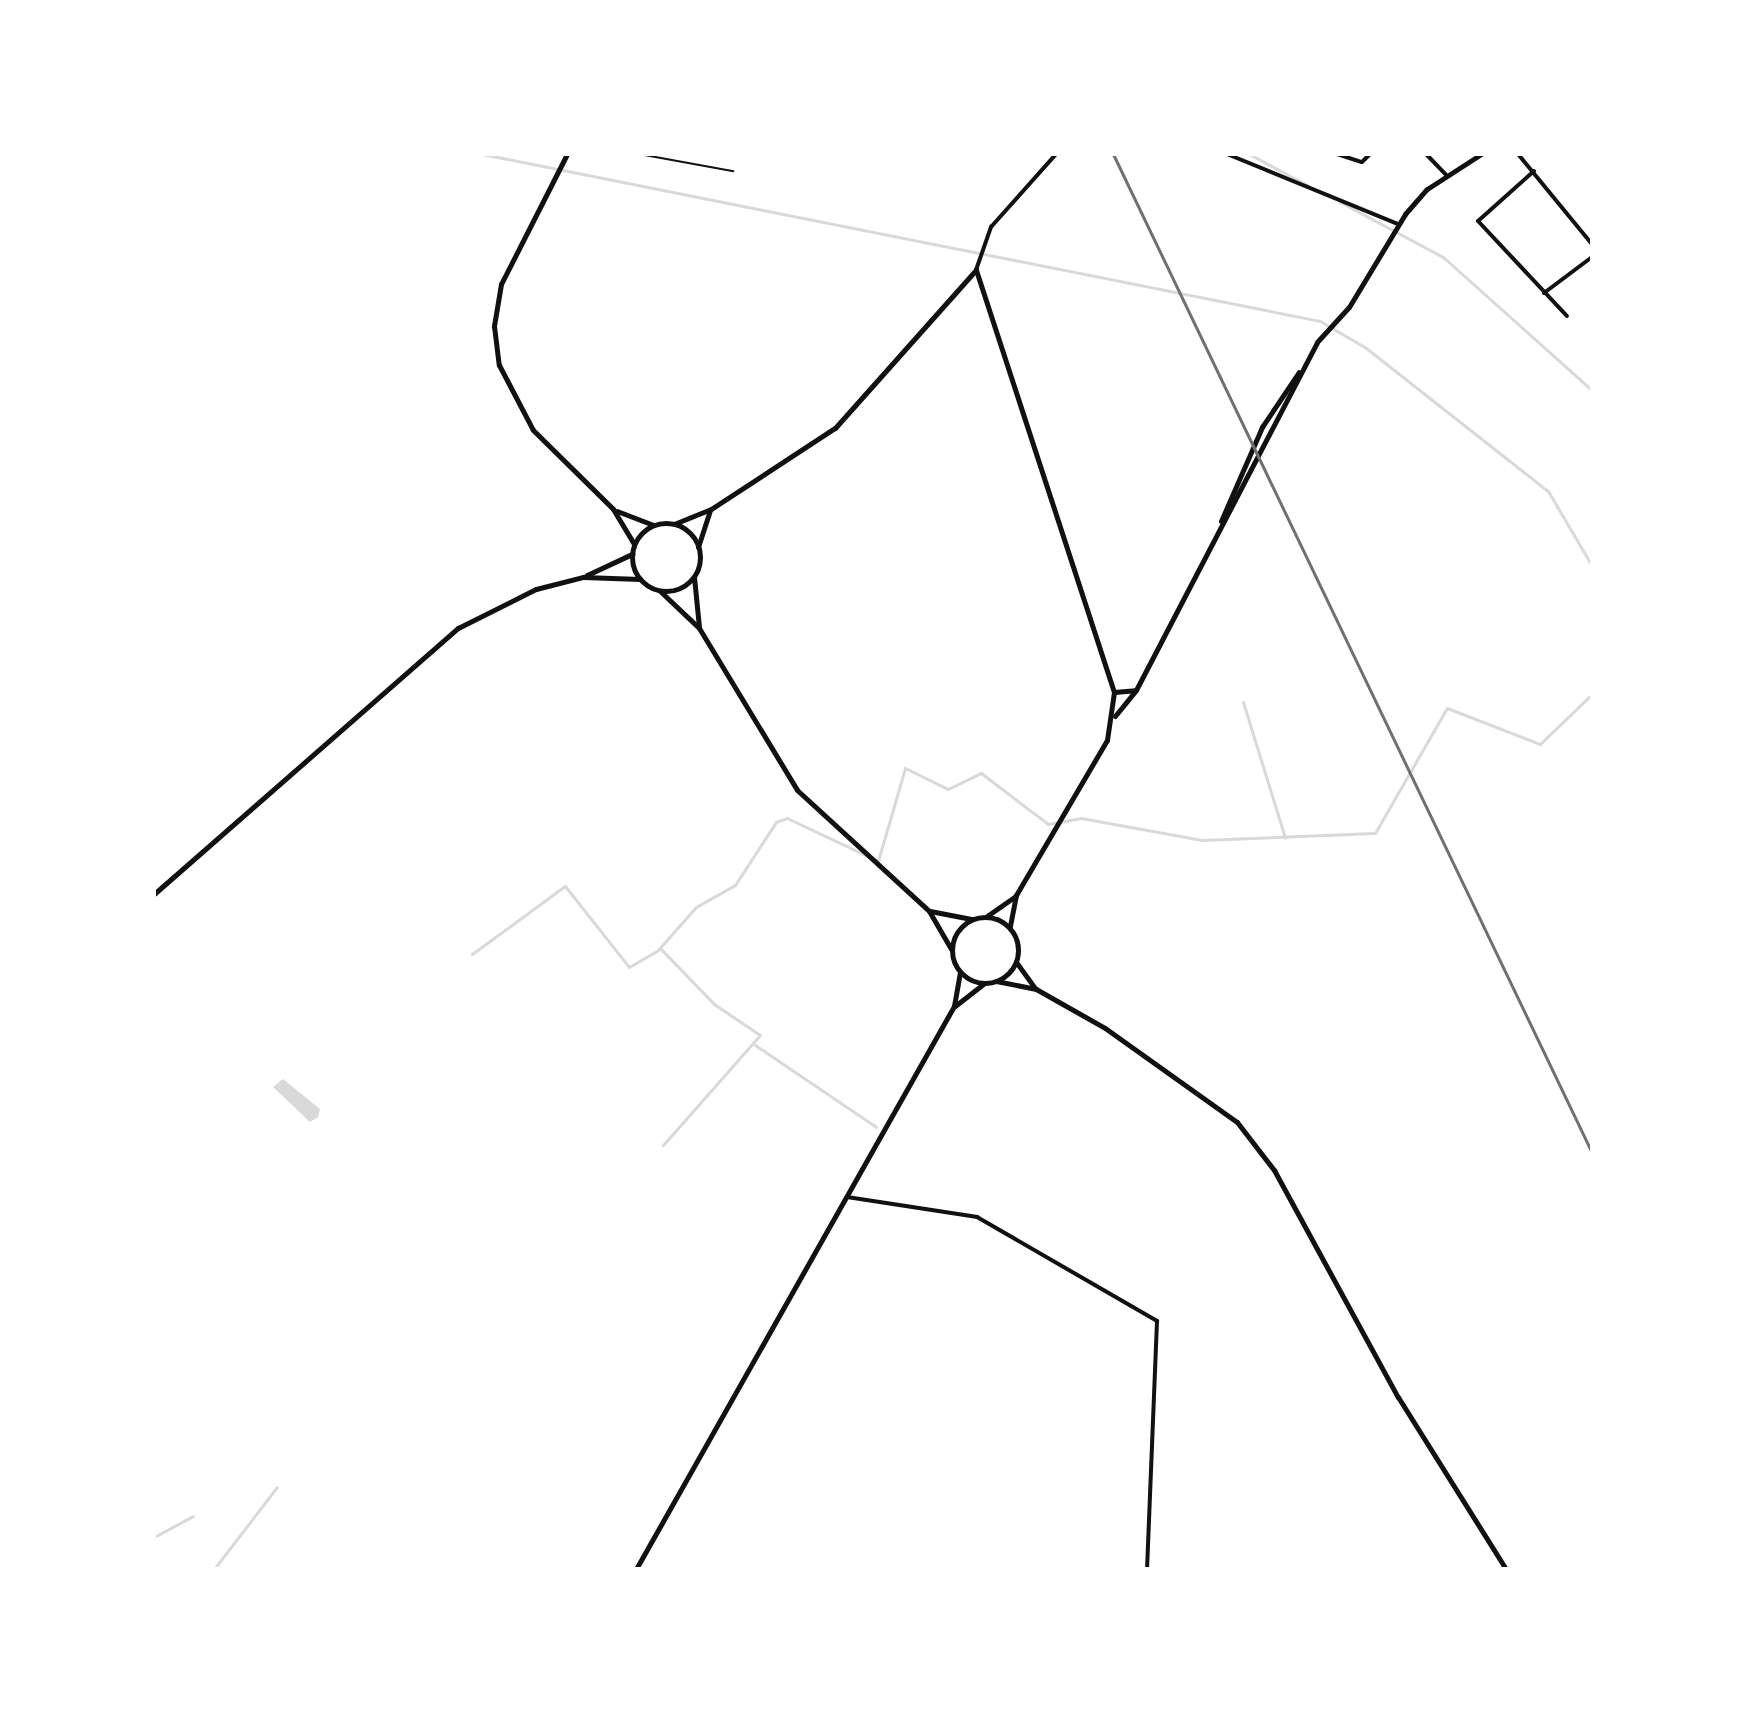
<!DOCTYPE html>
<html>
<head>
<meta charset="utf-8">
<style>
	body { margin:0 }
	#map { position:relative; width:1746px; height:1723px; overflow:hidden; background:#fff; font-family:Figtree,sans-serif }
	div>[style] { position:absolute }
	[style*='--x'] { left:calc(var(--x)*1px); top:calc(var(--y)*1px); width:calc(var(--w)*1px); rotate:calc(var(--a)*1deg) }
	.water>* { inset:0; background:#d9d9d9 }
	.stream>* { height:3px; margin:-1.5px; padding:0 1.5px; transform-origin:1.5px; border-radius:1.5px; background:#d9d9d9 }
	.path>* { height:2px; margin:-1px; padding:0 1px; transform-origin:1px; border-radius:1px; background:#111 }
	.minor>* { height:4px; margin:-2px; padding:0 2px; transform-origin:2px; border-radius:2px; background:#111 }
	.tertiary>* { height:5px; margin:-2.5px; padding:0 2.5px; transform-origin:2.5px; border-radius:2.5px; background:#111 }
	.secondary>* { height:5px; margin:-2.5px; padding:0 2.5px; transform-origin:2.5px; border-radius:2.5px; background:#111 }
	.secondary>.ring { margin:-2.5px; padding:0; box-sizing:content-box; background:none; border:5px solid #111; border-radius:50% }
	.rail>* { height:3px; margin:-1.5px; padding:0 1.5px; transform-origin:1.5px; border-radius:1.5px; background:#707070 }
	span { translate:-50% -50%; white-space:nowrap; text-align:center; line-height:1.15; -webkit-text-stroke:7px #fff; paint-order:stroke }
	.frame { position:absolute; inset:0; border:156px solid #fff; pointer-events:none }
</style>
</head>
<body>
<div id="map">
	<div class="water">
		<div style="clip-path:polygon(283px 1079px,320px 1109px,318px 1117px,310px 1122px,273px 1087px)"></div>
	</div>
	<div class="stream">
		<div style="--x:482;--y:154;--w:854;--a:11.27"></div>
		<div style="--x:1320;--y:321;--w:53;--a:30.4"></div>
		<div style="--x:1366;--y:348;--w:231;--a:38.2"></div>
		<div style="--x:1548;--y:491;--w:87;--a:59.6"></div>
		<div style="--x:1249;--y:154;--w:68;--a:28.1"></div>
		<div style="--x:1340;--y:202;--w:117;--a:28.1"></div>
		<div style="--x:1443;--y:257;--w:200;--a:41.8"></div>
		<div style="--x:1243;--y:702;--w:142;--a:72.8"></div>
		<div style="--x:660;--y:948;--w:78;--a:46"></div>
		<div style="--x:714;--y:1004;--w:55;--a:34"></div>
		<div style="--x:760;--y:1035;--w:147;--a:131.4"></div>
		<div style="--x:472;--y:954;--w:115;--a:-36.2"></div>
		<div style="--x:565;--y:886;--w:103;--a:51.7"></div>
		<div style="--x:629;--y:967;--w:34;--a:-30"></div>
		<div style="--x:658;--y:950;--w:57;--a:-48.5"></div>
		<div style="--x:696;--y:907;--w:45;--a:-29.4"></div>
		<div style="--x:735;--y:885;--w:75;--a:-56.9"></div>
		<div style="--x:776;--y:822;--w:12;--a:-20"></div>
		<div style="--x:787;--y:818;--w:101;--a:25.3"></div>
		<div style="--x:878;--y:861;--w:97;--a:-73.8"></div>
		<div style="--x:905;--y:768;--w:48;--a:26"></div>
		<div style="--x:948;--y:789;--w:37;--a:-26"></div>
		<div style="--x:981;--y:773;--w:84;--a:37.3"></div>
		<div style="--x:1048;--y:824;--w:34;--a:-10"></div>
		<div style="--x:1081;--y:818;--w:123;--a:10.3"></div>
		<div style="--x:1202;--y:840;--w:173;--a:-2.3"></div>
		<div style="--x:1375;--y:833;--w:144;--a:-60.1"></div>
		<div style="--x:1447;--y:708;--w:100;--a:21.2"></div>
		<div style="--x:1540;--y:744;--w:72;--a:-43.9"></div>
		<div style="--x:755;--y:1045;--w:146;--a:34.1"></div>
		<div style="--x:154;--y:1537;--w:44;--a:-28.3"></div>
		<div style="--x:214;--y:1569;--w:103;--a:-52.5"></div>
	</div>
	<div class="path">
		<div style="--x:639;--y:154;--w:96;--a:10.3"></div>
	</div>
	<div class="minor">
		<div style="--x:1227;--y:154;--w:185;--a:22.3"></div>
		<div style="--x:1337;--y:154;--w:26;--a:18"></div>
		<div style="--x:1362;--y:162;--w:11;--a:-45"></div>
		<div style="--x:1426;--y:154;--w:29;--a:46"></div>
		<div style="--x:1518;--y:154;--w:117;--a:50.6"></div>
		<div style="--x:1534;--y:171;--w:75;--a:138.2"></div>
		<div style="--x:1478;--y:221;--w:130;--a:46.9"></div>
		<div style="--x:976;--y:270;--w:46;--a:-70.8"></div>
		<div style="--x:991;--y:227;--w:98;--a:-48.3"></div>
		<div style="--x:1544;--y:293;--w:60;--a:-36.9"></div>
		<div style="--x:847;--y:1197;--w:132;--a:8.7"></div>
		<div style="--x:977;--y:1217;--w:208;--a:30"></div>
		<div style="--x:1157;--y:1321;--w:248;--a:92.3"></div>
	</div>
	<div class="tertiary">
		<div style="--x:1221;--y:521;--w:103;--a:-66.4"></div>
		<div style="--x:1262;--y:427;--w:66;--a:-56.1"></div>
		<div style="--x:674;--y:524;--w:40;--a:-22"></div>
		<div style="--x:711;--y:509;--w:148;--a:-33.2"></div>
		<div style="--x:835;--y:428;--w:212;--a:-48.3"></div>
		<div style="--x:976;--y:270;--w:444;--a:71.9"></div>
		<div style="--x:1114;--y:692;--w:49;--a:98.3"></div>
		<div style="--x:1107;--y:740;--w:180;--a:120.4"></div>
		<div style="--x:1016;--y:895;--w:33;--a:101"></div>
		<div style="--x:698;--y:547;--w:39;--a:-72"></div>
		<div style="--x:1114;--y:692;--w:21;--a:-5"></div>
		<div style="--x:1115;--y:716;--w:33;--a:-51"></div>
		<div style="--x:1136;--y:690;--w:392;--a:-62.5"></div>
		<div style="--x:1317;--y:342;--w:47;--a:-47.6"></div>
		<div style="--x:1349;--y:307;--w:109;--a:-58.9"></div>
		<div style="--x:1405;--y:214;--w:33;--a:-49"></div>
		<div style="--x:1427;--y:189;--w:64;--a:-32.9"></div>
		<div style="--x:987;--y:916;--w:35;--a:-35"></div>
	</div>
	<div class="secondary">
		<div style="--x:567;--y:154;--w:146;--a:116.9"></div>
		<div style="--x:501;--y:284;--w:43;--a:99.5"></div>
		<div style="--x:494;--y:326;--w:39;--a:83"></div>
		<div style="--x:499;--y:365;--w:73;--a:62.4"></div>
		<div style="--x:533;--y:430;--w:112;--a:44.6"></div>
		<div style="--x:613;--y:509;--w:41;--a:59"></div>
		<div style="--x:617;--y:511;--w:39;--a:21"></div>
		<div class="ring" style="left:632px;top:523px;width:63px;height:63px"></div>
		<div style="--x:587;--y:575;--w:50;--a:-25"></div>
		<div style="--x:694;--y:577;--w:50;--a:84.3"></div>
		<div style="--x:660;--y:591;--w:54;--a:43.5"></div>
		<div style="--x:699;--y:628;--w:189;--a:58.8"></div>
		<div style="--x:797;--y:790;--w:179;--a:42.5"></div>
		<div style="--x:929;--y:911;--w:44;--a:59.9"></div>
		<div style="--x:154;--y:894;--w:404;--a:-41.2"></div>
		<div style="--x:458;--y:628;--w:87;--a:-26.6"></div>
		<div style="--x:536;--y:589;--w:49;--a:-14.3"></div>
		<div style="--x:583;--y:577;--w:57;--a:2"></div>
		<div style="--x:930;--y:911;--w:42;--a:11"></div>
		<div class="ring" style="left:952px;top:917px;width:61px;height:61px"></div>
		<div style="--x:1016;--y:962;--w:32;--a:54"></div>
		<div style="--x:996;--y:981;--w:41;--a:11.3"></div>
		<div style="--x:1036;--y:989;--w:79;--a:29.5"></div>
		<div style="--x:1105;--y:1028;--w:162;--a:35.5"></div>
		<div style="--x:1237;--y:1122;--w:61;--a:52.4"></div>
		<div style="--x:1274;--y:1170;--w:259;--a:61.4"></div>
		<div style="--x:1398;--y:1397;--w:203;--a:57.9"></div>
		<div style="--x:955;--y:1006;--w:37;--a:-38"></div>
		<div style="--x:636;--y:1569;--w:647;--a:-60.54"></div>
		<div style="--x:954;--y:1006;--w:34;--a:-80"></div>
	</div>
	<div class="rail">
		<div style="--x:1113;--y:154;--w:1108;--a:64.38"></div>
	</div>
	<div class="frame"></div>
</div>
</body>
</html>
